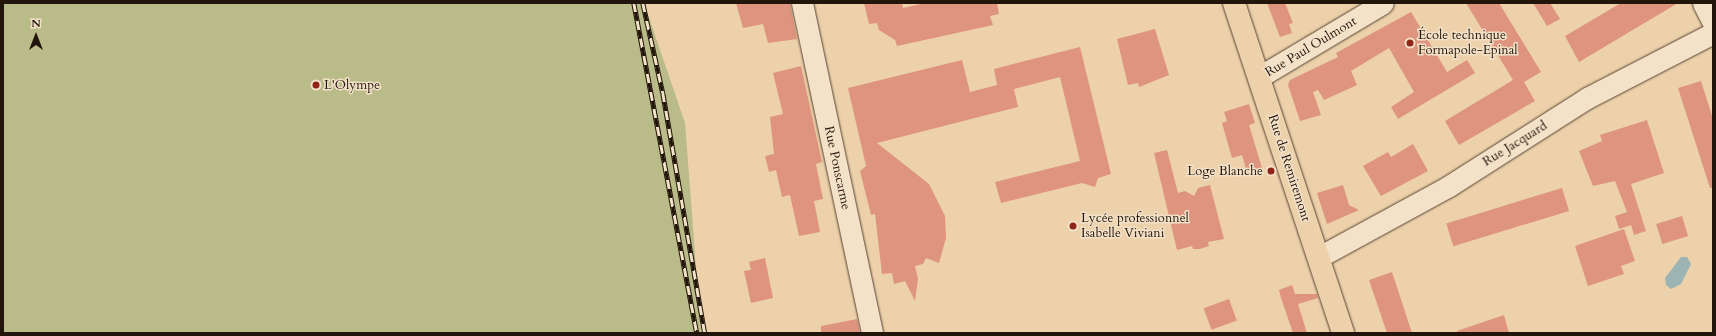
<!DOCTYPE html>
<html>
<head>
<meta charset="utf-8">
<style>
	body { margin:0 }
	#map { position:relative; width:1716px; height:336px; overflow:hidden; background:#edd1aa; font-family:Cardo,serif }
	div>[style] { position:absolute }
	[style*='--x'] { left:calc(var(--x)*1px); top:calc(var(--y)*1px); width:calc(var(--w)*1px); rotate:calc(var(--a)*1deg) }
	.green>* { inset:0; background:#b9bb88 }
	.water>* { inset:0; background:#9db4b4 }
	.building>* { inset:0; background:#de947e; transform-origin:0 0 }
	.roads { filter:drop-shadow(0 0 1px #543) drop-shadow(0 0 1px #543) }
	.minor>* { height:21px; margin:-10.5px; padding:0 10.5px; transform-origin:10.5px; border-radius:10.5px; background:#f3e1c8 }
	.major>* { height:22px; margin:-11px; padding:0 11px; transform-origin:11px; border-radius:11px; background:#edd1aa }
	.rail>* { height:4.5px; margin-top:-2.25px; transform-origin:0; background:repeating-linear-gradient(90deg,#f3e1c8 0 9px,#22150b 0 18px); box-sizing:border-box; border-block:1px solid #22150b }
	.dots>* { width:11px; height:11px; translate:-50% -50%; box-sizing:border-box; border:2px solid #f3e1c8; border-radius:50% }
	span { translate:-50% -50%; white-space:nowrap; text-align:center; line-height:1.15; -webkit-text-stroke:3px #f3e1c8; paint-order:stroke }
	.poi-label { font-size:13px; color:#22150b }
	.left { translate:0 -50%; text-align:left }
	.right { translate:-100% -50%; text-align:right }
	.street-label { font-size:13px; color:#22150b }
	.frame { position:absolute; inset:0; border:4px solid #22150b; pointer-events:none }
	.north { position:absolute; left:16px; top:16px; width:40px; height:40px; -webkit-text-stroke:3px #f3e1c8; paint-order:stroke; rotate:0deg; font-size:11px; font-weight:700; line-height:16px; text-align:center; color:#22150b }
	.north::after { content:''; display:block; margin:auto; width:14px; height:18px; background:#22150b; clip-path:polygon(50% 0,100% 100%,50% 72%,0 100%) }
</style>
</head>
<body>
<div id="map">
	<div class="green">
		<div style="clip-path:polygon(3px 3px,644px 3px,685px 123px,701px 333px,3px 333px)"></div>
	</div>
	<div class="water">
		<div style="clip-path:polygon(1681px 257px,1687px 257px,1691px 264px,1681px 284px,1671px 289px,1666px 285px,1665px 278px)"></div>
	</div>
	<div class="building">
		<div style="clip-path:polygon(736px 3px,790px 3px,797px 39px,768px 43px,763px 24px,743px 28px)"></div>
		<div style="clip-path:polygon(864px 3px,902px 3px,903px 8px,925px 3px,997px 3px,999px 14px,990px 16px,993px 25px,897px 46px,895px 40px,879px 30px,877px 23px,869px 24px)"></div>
		<div style="clip-path:polygon(1267px 3px,1285px 3px,1293px 23px,1289px 24px,1292px 33px,1280px 37px)"></div>
		<div style="clip-path:polygon(1466px 3px,1499px 3px,1541px 72px,1524px 82px,1535px 101px,1459px 145px,1445px 121px,1513px 80px)"></div>
		<div style="clip-path:polygon(1533px 3px,1550px 3px,1560px 19px,1547px 26px)"></div>
		<div style="clip-path:polygon(1621px 3px,1678px 3px,1579px 62px,1565px 36px)"></div>
		<div style="clip-path:polygon(1411px 12px,1447px 72px,1467px 60px,1475px 73px,1398px 119px,1391px 107px,1414px 92px,1389px 48px,1351px 71px,1357px 85px,1324px 100px,1318px 90px,1313px 92px,1321px 115px,1300px 121px,1288px 85px,1290px 80px,1338px 57px,1336px 53px)"></div>
		<div style="clip-path:polygon(1155px 29px,1169px 75px,1139px 87px,1138px 83px,1128px 85px,1117px 39px)"></div>
		<div style="clip-path:polygon(1080px 47px,1111px 174px,1098px 178px,1095px 187px,1082px 183px,1001px 203px,995px 182px,1080px 161px,1060px 77px,1014px 89px,1018px 107px,877px 143px,929px 184px,945px 216px,946px 238px,939px 263px,926px 258px,923px 264px,915px 266px,918px 279px,915px 301px,905px 281px,894px 284px,892px 273px,882px 274px,875px 214px,871px 215px,860px 171px,866px 166px,848px 88px,962px 60px,970px 92px,997px 85px,994px 69px)"></div>
		<div style="clip-path:polygon(801px 66px,822px 162px,816px 164px,823px 199px,814px 201px,820px 232px,799px 236px,790px 195px,782px 197px,776px 170px,769px 172px,765px 156px,774px 154px,770px 117px,783px 114px,773px 73px)"></div>
		<div style="clip-path:polygon(1701px 81px,1713px 119px,1713px 188px,1710px 188px,1678px 88px)"></div>
		<div style="clip-path:polygon(1249px 104px,1255px 123px,1249px 125px,1262px 168px,1247px 172px,1242px 155px,1232px 158px,1222px 123px,1227px 121px,1224px 112px)"></div>
		<div style="clip-path:polygon(1647px 120px,1664px 173px,1631px 184px,1646px 231px,1634px 235px,1631px 225px,1619px 229px,1615px 216px,1627px 212px,1615px 181px,1593px 186px,1579px 151px,1602px 141px,1600px 135px)"></div>
		<div style="clip-path:polygon(1413px 144px,1428px 171px,1381px 196px,1363px 166px,1388px 152px,1391px 157px)"></div>
		<div style="clip-path:polygon(1167px 150px,1178px 193px,1185px 191px,1194px 196px,1198px 188px,1210px 185px,1224px 239px,1208px 242px,1209px 246px,1200px 249px,1193px 249px,1192px 246px,1177px 250px,1154px 153px)"></div>
		<div style="clip-path:polygon(1343px 185px,1349px 205px,1359px 210px,1327px 224px,1317px 193px)"></div>
		<div style="left:1562px;top:188px;width:24px;height:121px;rotate:73deg"></div>
		<div style="left:1682px;top:216px;width:21px;height:27px;rotate:73deg"></div>
		<div style="clip-path:polygon(1624px 229px,1635px 261px,1621px 266px,1624px 274px,1588px 286px,1575px 246px)"></div>
		<div style="clip-path:polygon(765px 258px,773px 298px,751px 303px,744px 271px,751px 270px,749px 262px)"></div>
		<div style="clip-path:polygon(1392px 272px,1412px 333px,1387px 333px,1369px 280px)"></div>
		<div style="clip-path:polygon(1292px 285px,1295px 294px,1317px 294px,1318px 298px,1298px 304px,1307px 333px,1293px 333px,1281px 298px,1279px 290px)"></div>
		<div style="left:1229px;top:299px;width:23px;height:27px;rotate:70deg"></div>
		<div style="clip-path:polygon(1504px 315px,1509px 333px,1457px 333px,1457px 331px)"></div>
		<div style="clip-path:polygon(857px 319px,860px 333px,821px 333px,821px 326px)"></div>
	</div>
	<div class="roads">
		<div class="minor">
			<div style="--x:802;--y:3;--w:337;--a:78"></div>
			<div style="--x:1703;--y:3;--w:22;--a:63"></div>
			<div style="--x:1259;--y:77;--w:144;--a:-30.8"></div>
			<div style="--x:1319;--y:257;--w:148;--a:-28.6"></div>
			<div style="--x:1449;--y:186;--w:164;--a:-32.5"></div>
			<div style="--x:1587;--y:98;--w:142;--a:-27.3"></div>
		</div>
		<div class="major">
			<div style="--x:1234;--y:3;--w:348;--a:71.7"></div>
		</div>
	</div>
	<div class="rail">
		<div style="--x:634;--y:3;--w:336;--a:79.2"></div>
		<div style="--x:643;--y:3;--w:92;--a:77.5"></div>
		<div style="--x:663;--y:93;--w:244;--a:80.1"></div>
	</div>
	<div class="dots">
		<div style="left:1410px;top:43px;background:#8f2418"></div>
		<div style="left:316px;top:85px;background:#8f2418"></div>
		<div style="left:1271px;top:171px;background:#8f2418"></div>
		<div style="left:1073px;top:226px;background:#8f2418"></div>
	</div>
	<div class="poi-label">
		<span class="left" style="left:1418px;top:43px">École technique<br>Formapole-Epinal</span>
		<span class="left" style="left:324px;top:85px">L'Olympe</span>
		<span class="right" style="left:1263px;top:171px">Loge Blanche</span>
		<span class="left" style="left:1081px;top:226px">Lycée professionnel<br>Isabelle Viviani</span>
	</div>
	<div class="street-label">
		<span style="left:1311px;top:47px;rotate:-31deg">Rue Paul Oulmont</span>
		<span style="left:1515px;top:144px;rotate:-32deg">Rue Jacquard</span>
		<span style="left:837px;top:168px;rotate:78deg">Rue Ponscarme</span>
		<span style="left:1289px;top:168px;rotate:72deg">Rue de Remiremont</span>
	</div>
	<div class="frame"></div>
	<div class="north">N</div>
</div>
</body>
</html>
